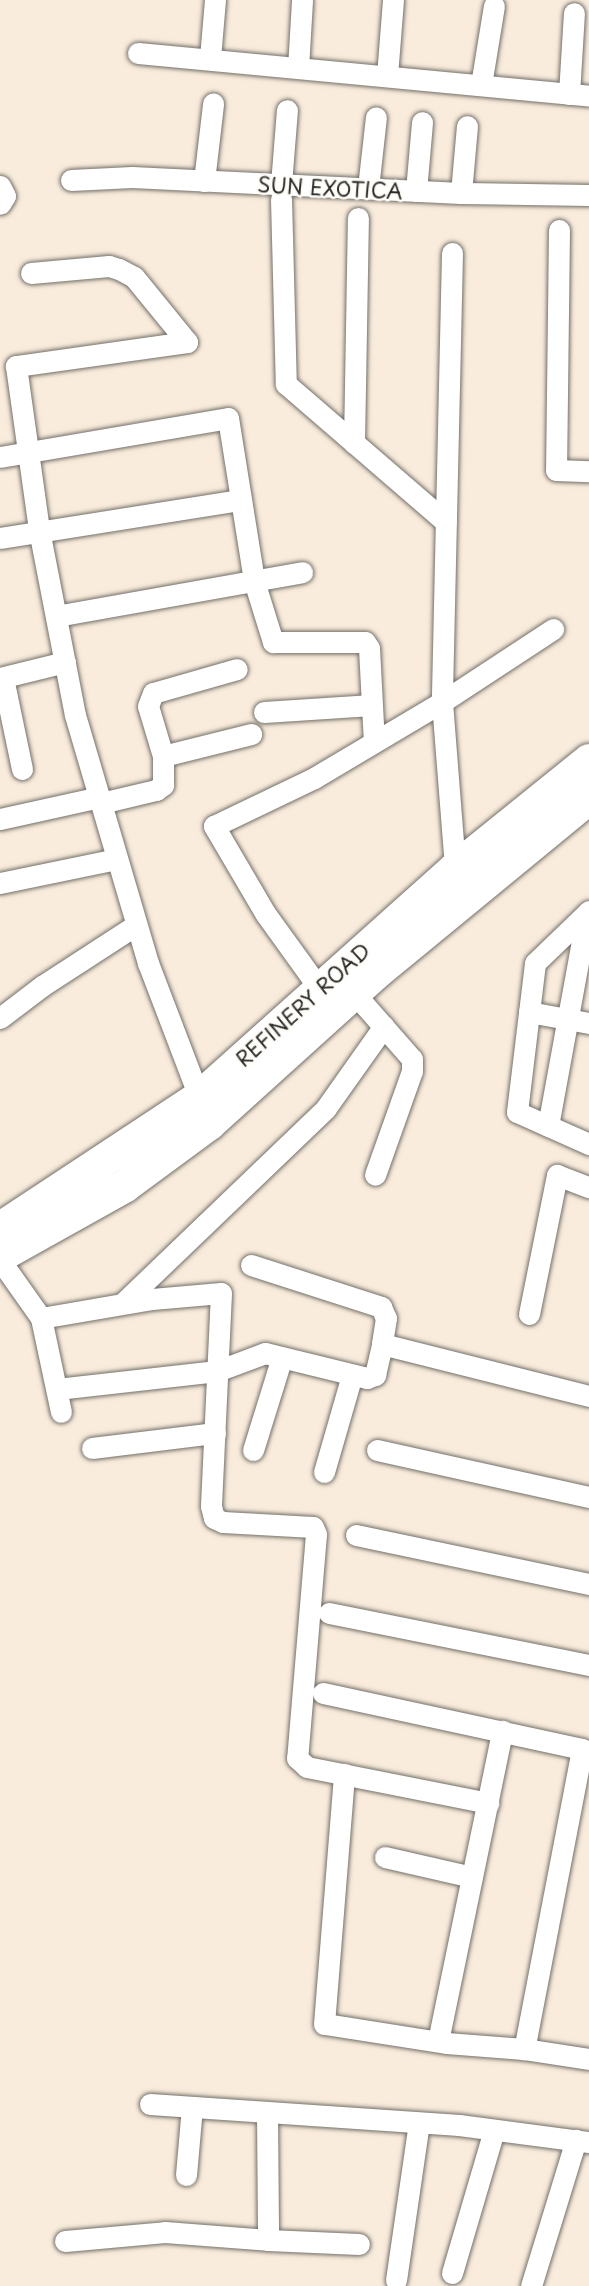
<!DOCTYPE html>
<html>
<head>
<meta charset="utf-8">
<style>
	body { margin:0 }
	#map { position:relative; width:589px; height:2286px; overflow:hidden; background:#f9ecdc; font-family:"Playpen Sans",sans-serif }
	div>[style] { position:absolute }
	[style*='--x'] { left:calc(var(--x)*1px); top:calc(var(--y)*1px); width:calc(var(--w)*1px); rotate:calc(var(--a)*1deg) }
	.roads { filter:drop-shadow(0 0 2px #736f69) drop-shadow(0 0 2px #736f69) }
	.minor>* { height:21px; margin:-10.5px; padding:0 10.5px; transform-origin:10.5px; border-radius:10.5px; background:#fff }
	.primary>* { height:33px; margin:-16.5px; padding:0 16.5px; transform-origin:16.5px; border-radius:16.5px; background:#fff }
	span { translate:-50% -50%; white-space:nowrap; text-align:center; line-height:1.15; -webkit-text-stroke:5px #fdfcf7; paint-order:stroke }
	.street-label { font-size:21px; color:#2b2b2b }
</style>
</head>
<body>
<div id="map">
	<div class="roads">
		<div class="minor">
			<div style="--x:138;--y:53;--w:453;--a:5.4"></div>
			<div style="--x:210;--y:58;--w:58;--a:-85.1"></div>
			<div style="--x:298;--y:68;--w:68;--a:-86.6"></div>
			<div style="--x:387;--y:76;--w:76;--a:-85.5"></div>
			<div style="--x:481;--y:85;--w:80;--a:-80.7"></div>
			<div style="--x:569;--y:94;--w:81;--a:-86.5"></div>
			<div style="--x:71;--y:180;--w:61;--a:-2.8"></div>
			<div style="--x:132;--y:177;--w:329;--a:2.8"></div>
			<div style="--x:461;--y:193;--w:128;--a:0.9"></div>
			<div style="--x:204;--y:181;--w:78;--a:-83.3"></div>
			<div style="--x:281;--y:184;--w:74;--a:-85.4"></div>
			<div style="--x:0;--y:186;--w:11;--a:63"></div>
			<div style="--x:5;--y:196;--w:9;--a:122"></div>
			<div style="--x:368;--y:188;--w:71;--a:-83.6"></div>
			<div style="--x:416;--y:191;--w:69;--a:-85"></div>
			<div style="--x:461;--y:193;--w:67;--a:-84.9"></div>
			<div style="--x:281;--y:199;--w:185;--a:88.5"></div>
			<div style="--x:286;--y:384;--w:211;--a:40.8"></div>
			<div style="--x:559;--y:230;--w:240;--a:90.7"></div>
			<div style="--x:556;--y:470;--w:33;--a:2"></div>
			<div style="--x:452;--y:253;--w:449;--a:91.3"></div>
			<div style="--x:442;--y:702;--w:167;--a:85.5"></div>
			<div style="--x:455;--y:868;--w:8;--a:45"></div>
			<div style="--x:31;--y:273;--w:78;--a:-5.1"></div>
			<div style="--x:109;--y:266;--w:10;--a:17"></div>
			<div style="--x:119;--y:269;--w:17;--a:28"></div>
			<div style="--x:134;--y:277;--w:84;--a:50.8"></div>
			<div style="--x:187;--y:342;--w:173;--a:172"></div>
			<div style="--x:16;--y:366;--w:166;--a:82"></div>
			<div style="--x:39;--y:530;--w:188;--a:79"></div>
			<div style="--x:75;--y:715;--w:259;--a:73.6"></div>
			<div style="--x:148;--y:963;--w:154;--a:69.1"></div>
			<div style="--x:354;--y:443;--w:225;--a:-89"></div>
			<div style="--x:0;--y:457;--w:231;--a:-9.7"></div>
			<div style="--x:228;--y:418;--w:165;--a:80.9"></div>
			<div style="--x:254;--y:581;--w:64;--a:72.7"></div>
			<div style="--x:273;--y:642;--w:92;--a:0"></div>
			<div style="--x:365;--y:642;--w:7;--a:56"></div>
			<div style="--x:369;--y:648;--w:94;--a:87"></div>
			<div style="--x:0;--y:538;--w:244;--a:-9"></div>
			<div style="--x:56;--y:616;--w:250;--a:-10.1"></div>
			<div style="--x:0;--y:678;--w:67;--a:-13.8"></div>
			<div style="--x:3;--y:678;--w:93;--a:78.2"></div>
			<div style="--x:264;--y:712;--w:108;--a:-3.7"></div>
			<div style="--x:163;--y:756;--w:91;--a:-14"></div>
			<div style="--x:101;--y:803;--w:57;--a:-13.3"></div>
			<div style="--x:156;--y:790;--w:9;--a:-36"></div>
			<div style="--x:163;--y:785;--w:29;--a:-90"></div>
			<div style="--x:163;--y:756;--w:52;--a:-106.7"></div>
			<div style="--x:148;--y:706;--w:14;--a:-69"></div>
			<div style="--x:153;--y:693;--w:87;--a:-15.9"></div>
			<div style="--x:0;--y:819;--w:101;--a:-12.5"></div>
			<div style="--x:0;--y:883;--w:119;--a:-11.6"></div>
			<div style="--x:589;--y:911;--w:75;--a:136.1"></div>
			<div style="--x:535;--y:963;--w:150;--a:96.9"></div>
			<div style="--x:517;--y:1112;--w:79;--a:24"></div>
			<div style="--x:319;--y:988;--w:92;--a:-125.8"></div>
			<div style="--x:265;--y:913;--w:101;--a:-120.4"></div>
			<div style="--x:214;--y:826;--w:111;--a:-25.6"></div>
			<div style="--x:314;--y:778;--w:149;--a:-30.7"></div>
			<div style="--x:442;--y:702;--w:133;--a:-33.3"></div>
			<div style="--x:354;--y:993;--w:88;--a:48.7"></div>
			<div style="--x:412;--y:1059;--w:12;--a:90"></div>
			<div style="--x:412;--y:1071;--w:110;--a:109.6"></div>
			<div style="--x:529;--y:1012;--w:61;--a:10.4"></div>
			<div style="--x:0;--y:1018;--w:53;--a:-37.3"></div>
			<div style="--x:42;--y:986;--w:112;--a:-33"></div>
			<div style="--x:548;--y:1126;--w:217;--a:-79.6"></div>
			<div style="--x:0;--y:1260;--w:71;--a:54.7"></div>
			<div style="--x:41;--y:1318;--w:113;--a:-9.7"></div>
			<div style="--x:152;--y:1299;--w:69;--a:-5"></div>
			<div style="--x:221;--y:1293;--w:213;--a:92.7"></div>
			<div style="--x:211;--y:1506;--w:12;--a:76"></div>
			<div style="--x:214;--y:1518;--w:10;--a:24"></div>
			<div style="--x:223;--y:1522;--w:90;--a:3.2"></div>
			<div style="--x:313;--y:1527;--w:8;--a:67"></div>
			<div style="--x:316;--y:1534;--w:225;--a:94.8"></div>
			<div style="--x:297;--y:1758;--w:13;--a:42"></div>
			<div style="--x:307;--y:1767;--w:185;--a:11.2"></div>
			<div style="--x:251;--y:1265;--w:137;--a:17.9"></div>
			<div style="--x:381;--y:1307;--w:12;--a:66"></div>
			<div style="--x:386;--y:1318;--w:26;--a:99"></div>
			<div style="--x:123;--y:1303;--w:281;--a:-43.8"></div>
			<div style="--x:326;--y:1108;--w:100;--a:-54.7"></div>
			<div style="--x:529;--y:1314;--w:142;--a:-78.6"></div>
			<div style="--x:557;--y:1175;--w:34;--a:21"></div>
			<div style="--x:41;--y:1318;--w:96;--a:78"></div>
			<div style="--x:57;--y:1389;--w:161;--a:-6.4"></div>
			<div style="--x:217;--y:1371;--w:51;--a:-20.6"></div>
			<div style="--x:265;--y:1353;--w:105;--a:13.8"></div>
			<div style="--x:367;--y:1378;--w:9;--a:-21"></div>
			<div style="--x:375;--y:1375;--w:32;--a:-77"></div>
			<div style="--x:382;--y:1344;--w:213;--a:14.1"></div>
			<div style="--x:92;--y:1448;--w:124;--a:-7"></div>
			<div style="--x:253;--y:1450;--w:97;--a:-72.7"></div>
			<div style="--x:377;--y:1450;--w:217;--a:12.5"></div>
			<div style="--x:324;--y:1472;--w:101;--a:-73.9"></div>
			<div style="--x:356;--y:1535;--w:238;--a:11.9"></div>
			<div style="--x:329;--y:1613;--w:265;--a:11.3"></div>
			<div style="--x:323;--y:1693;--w:265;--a:12.2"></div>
			<div style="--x:582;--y:1749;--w:306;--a:100.9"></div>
			<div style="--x:524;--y:2049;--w:78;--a:-175.6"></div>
			<div style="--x:446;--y:2043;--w:123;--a:-171.1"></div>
			<div style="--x:324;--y:2024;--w:251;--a:-85.4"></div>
			<div style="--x:385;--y:1857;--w:89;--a:12.9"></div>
			<div style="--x:438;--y:2041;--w:317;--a:-78.3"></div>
			<div style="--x:524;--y:2049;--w:66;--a:8.7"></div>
			<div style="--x:150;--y:2104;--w:310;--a:3.9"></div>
			<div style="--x:459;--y:2125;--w:131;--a:7.5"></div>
			<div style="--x:267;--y:2113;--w:127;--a:89.5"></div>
			<div style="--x:268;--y:2240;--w:91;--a:2.5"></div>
			<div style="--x:186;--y:2175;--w:68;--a:-85"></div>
			<div style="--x:65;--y:2241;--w:100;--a:-5.1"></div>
			<div style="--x:165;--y:2232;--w:103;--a:4.4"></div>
			<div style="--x:452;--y:2273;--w:149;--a:-73.6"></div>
			<div style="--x:396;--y:2280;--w:159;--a:-81.7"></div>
			<div style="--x:531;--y:2286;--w:153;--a:-72.9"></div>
		</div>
		<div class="primary">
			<div style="--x:0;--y:1228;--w:238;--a:-33.4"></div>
			<div style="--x:199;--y:1097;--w:343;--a:-41.8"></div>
			<div style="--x:455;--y:868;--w:172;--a:-38.9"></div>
			<div style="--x:0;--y:1255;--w:143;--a:-29.2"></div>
			<div style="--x:125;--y:1185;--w:104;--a:-36.4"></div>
			<div style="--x:209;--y:1123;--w:225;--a:-42.1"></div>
			<div style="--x:376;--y:972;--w:276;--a:-39.4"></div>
		</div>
	</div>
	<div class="street-label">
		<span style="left:330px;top:187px;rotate:3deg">SUN EXOTICA</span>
		<span style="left:302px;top:1004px;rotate:-42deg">REFINERY ROAD</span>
	</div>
</div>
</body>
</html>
